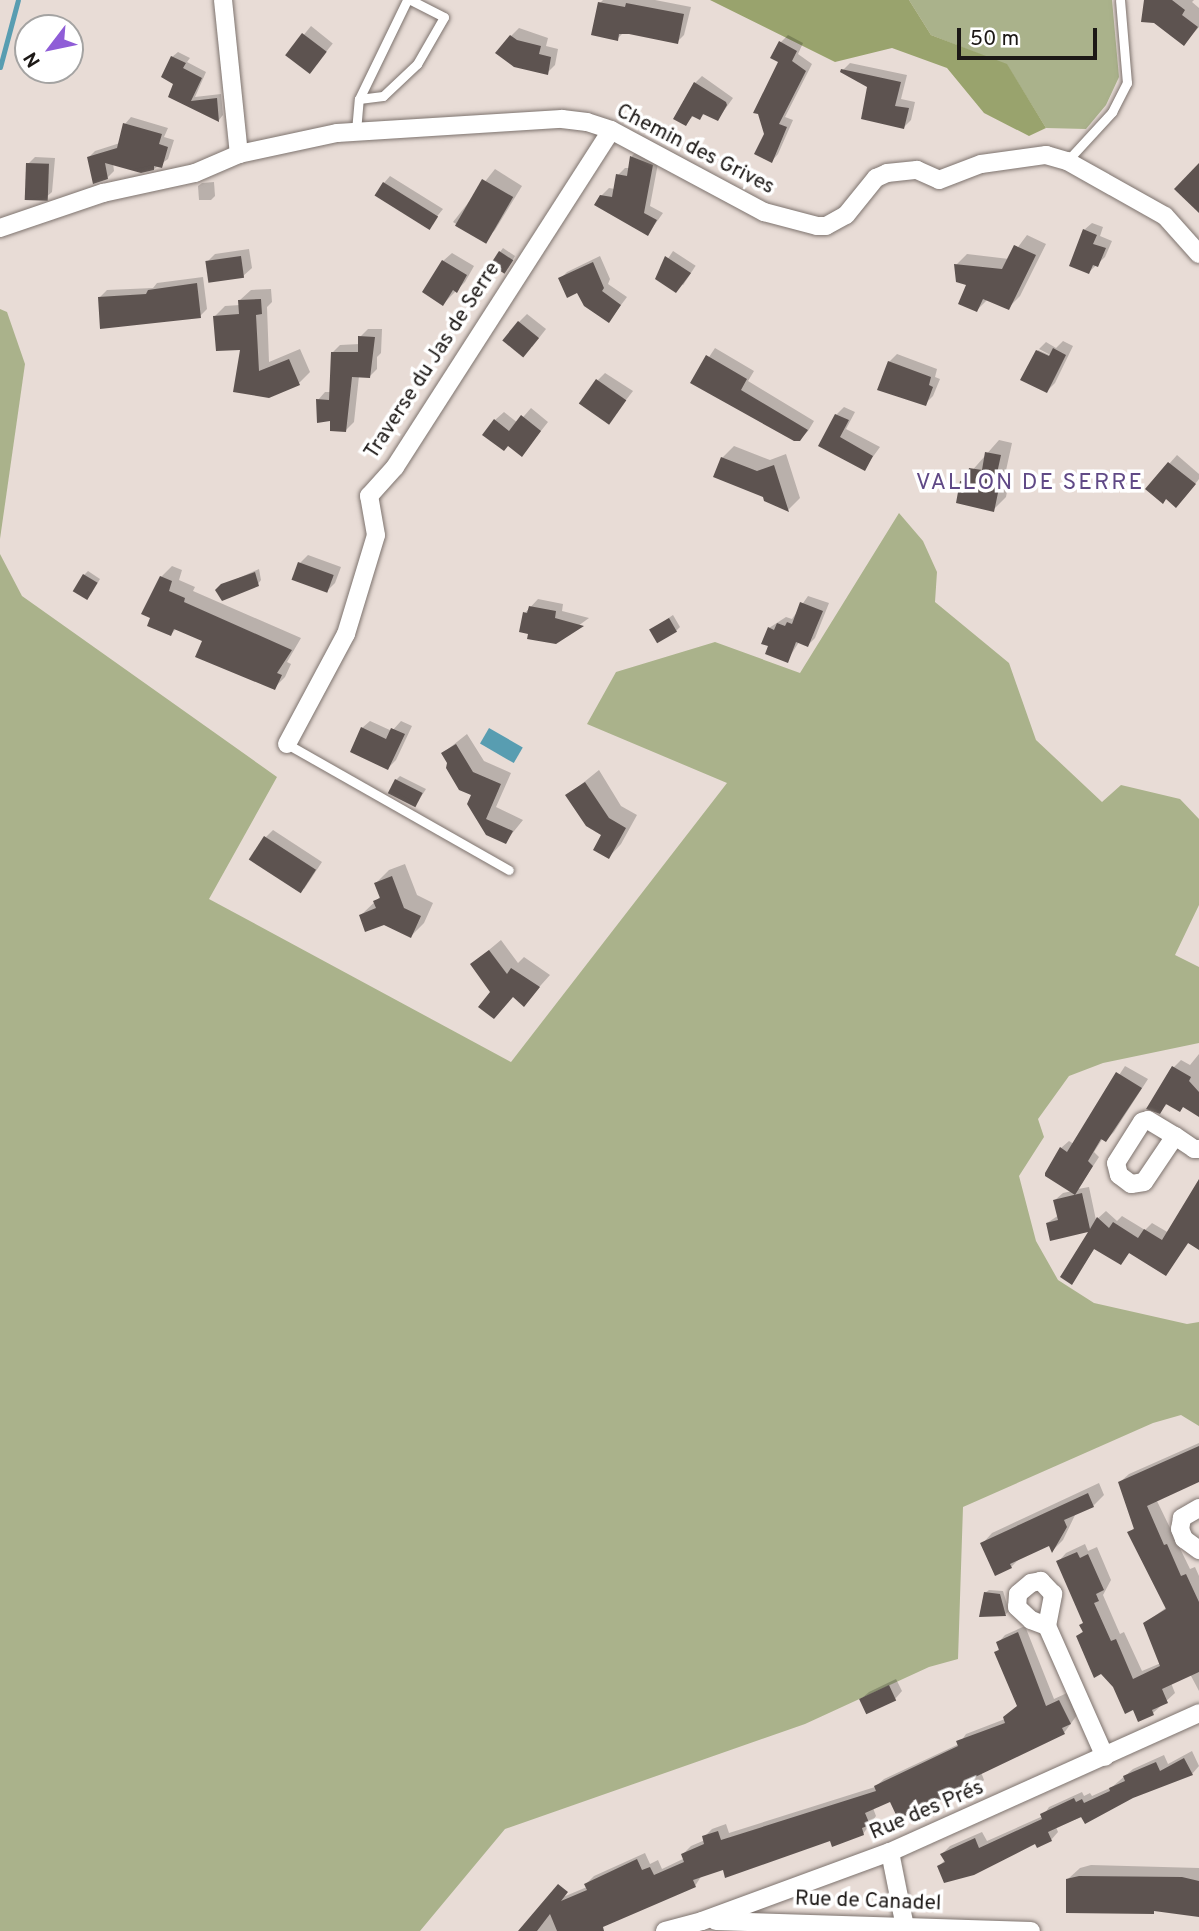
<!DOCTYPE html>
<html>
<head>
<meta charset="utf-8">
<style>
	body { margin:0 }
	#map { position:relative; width:1199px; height:1931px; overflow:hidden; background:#e8dcd6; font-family:Overpass,sans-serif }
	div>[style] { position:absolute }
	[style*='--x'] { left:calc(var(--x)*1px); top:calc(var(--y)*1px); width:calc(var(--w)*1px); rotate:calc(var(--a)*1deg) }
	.green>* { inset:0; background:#aab28b }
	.forest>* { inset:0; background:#99a36d }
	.water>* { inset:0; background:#589db1; transform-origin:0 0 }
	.shadow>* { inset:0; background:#0003; transform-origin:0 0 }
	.stream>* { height:5px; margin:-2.5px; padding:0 2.5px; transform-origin:2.5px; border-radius:2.5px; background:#589db1 }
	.building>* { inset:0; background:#5d5350; transform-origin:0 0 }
	.roads { filter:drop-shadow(0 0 2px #7d736e) drop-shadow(0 0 2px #7d736e) }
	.lane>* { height:9px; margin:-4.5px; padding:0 4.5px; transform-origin:4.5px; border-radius:4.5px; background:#fff }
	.street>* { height:18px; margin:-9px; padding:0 9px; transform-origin:9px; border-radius:9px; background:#fff }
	span { translate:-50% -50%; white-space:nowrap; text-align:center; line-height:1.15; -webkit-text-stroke:7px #fff; paint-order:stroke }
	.street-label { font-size:21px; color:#1c1816 }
	.neighbourhood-label { font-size:23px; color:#604986; letter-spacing:2px }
	.north { position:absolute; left:14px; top:14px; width:70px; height:70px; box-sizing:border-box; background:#fff; border:2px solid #a4a3a2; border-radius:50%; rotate:238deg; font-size:19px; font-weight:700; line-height:28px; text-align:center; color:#1c1816 }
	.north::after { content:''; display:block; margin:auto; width:24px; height:32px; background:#8f5dd7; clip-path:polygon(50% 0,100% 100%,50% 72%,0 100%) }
	.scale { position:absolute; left:957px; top:28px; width:140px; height:32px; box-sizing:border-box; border:4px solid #1c1816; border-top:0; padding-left:9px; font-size:21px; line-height:24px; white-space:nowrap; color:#1c1816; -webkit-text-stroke:5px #fff; paint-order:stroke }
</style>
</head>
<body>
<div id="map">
	<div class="green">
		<div style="clip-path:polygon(909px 0,1112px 0,1119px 77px,1106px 105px,1086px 129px,1046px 128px,1007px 65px,931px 35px)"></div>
		<div style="clip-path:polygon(0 309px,7px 312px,25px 364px,0 539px)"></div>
		<div style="clip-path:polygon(899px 513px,923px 541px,937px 572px,935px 602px,1009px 663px,1036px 740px,1102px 802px,1121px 785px,1180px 799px,1199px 819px,1199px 905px,1175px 955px,1199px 967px,1199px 1043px,1103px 1063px,1069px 1076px,1038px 1119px,1044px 1137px,1019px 1176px,1036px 1241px,1058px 1280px,1094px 1303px,1187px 1324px,1199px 1322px,1199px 1426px,1181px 1415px,1153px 1423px,963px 1507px,958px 1659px,929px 1667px,805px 1724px,505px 1829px,420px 1931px,0 1931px,0 554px,22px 596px,277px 777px,209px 899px,511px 1062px,727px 783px,587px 724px,616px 672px,715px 642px,800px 673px)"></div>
	</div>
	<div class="forest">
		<div style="clip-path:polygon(710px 0,909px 0,931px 35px,1007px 64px,1046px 128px,1029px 136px,984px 113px,947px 68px,892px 48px,835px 62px)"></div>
	</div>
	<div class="water">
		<div style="left:489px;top:728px;width:39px;height:18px;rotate:30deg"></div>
	</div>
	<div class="shadow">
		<div style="clip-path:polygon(603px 0,655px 0,691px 7px,684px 35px,677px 42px,624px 32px,617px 39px,600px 3px)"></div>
		<div style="clip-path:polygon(1145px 0,1194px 0,1192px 2px,1199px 8px,1199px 27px,1184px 44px)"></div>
		<div style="left:311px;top:26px;width:28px;height:37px;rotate:39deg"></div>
		<div style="clip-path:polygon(519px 28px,548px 38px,546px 46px,558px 49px,555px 65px,547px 73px,511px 36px)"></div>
		<div style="clip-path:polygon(788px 35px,803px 43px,798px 54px,812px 64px,785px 117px,793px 120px,778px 154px,772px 161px,766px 134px,781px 62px,781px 42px)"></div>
		<div style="clip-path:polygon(178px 52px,190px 58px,187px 62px,206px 72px,195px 97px,221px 94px,223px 115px,219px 120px,170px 96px,175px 83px,172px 57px)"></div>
		<div style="clip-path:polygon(850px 63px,907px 75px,901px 99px,915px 102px,911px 120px,904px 127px,869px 86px,843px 70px)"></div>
		<div style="clip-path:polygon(702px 76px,733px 98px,718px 119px,705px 113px,700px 118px,694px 115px,686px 124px,695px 83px)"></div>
		<div style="clip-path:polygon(131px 117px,168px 128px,164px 137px,174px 140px,168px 159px,154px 169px,113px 163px,114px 171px,107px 178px,88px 158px,95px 151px,120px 143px,125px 124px)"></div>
		<div style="clip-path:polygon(639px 149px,659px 158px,650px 206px,663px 213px,648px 234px,601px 196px,609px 188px,615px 189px,618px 175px,625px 168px,630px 168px,632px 156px)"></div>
		<div style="clip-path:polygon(35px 157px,55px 158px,52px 192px,44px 199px,28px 164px)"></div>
		<div style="clip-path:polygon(495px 169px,522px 186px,495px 230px,484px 241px,453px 222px)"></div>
		<div style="clip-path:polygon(390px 176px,443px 209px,430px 225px,380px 196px,384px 183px)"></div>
		<div style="clip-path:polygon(214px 182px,215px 196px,211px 200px,199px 200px,198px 186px,202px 183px)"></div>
		<div style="clip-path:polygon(1092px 223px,1103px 227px,1100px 236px,1112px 241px,1105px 257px,1089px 272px,1084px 230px)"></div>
		<div style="clip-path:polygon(1027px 235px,1046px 244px,1020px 296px,1009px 307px,988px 299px,977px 310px,968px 284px,956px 265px,967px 254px,1009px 259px)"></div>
		<div style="clip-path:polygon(503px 248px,515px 256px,508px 268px,500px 252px)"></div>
		<div style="clip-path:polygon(249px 249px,252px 268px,243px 276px,207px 262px,215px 254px)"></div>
		<div style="left:673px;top:251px;width:27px;height:23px;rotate:33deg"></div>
		<div style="clip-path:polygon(452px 253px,474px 266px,465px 282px,443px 304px,443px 261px)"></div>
		<div style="clip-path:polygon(600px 256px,610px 279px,608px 284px,627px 297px,609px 321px,578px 290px,560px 279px,567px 272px)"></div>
		<div style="clip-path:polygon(203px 277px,207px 309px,200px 316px,100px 297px,107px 290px,153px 288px,157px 283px)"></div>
		<div style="clip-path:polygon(271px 289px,272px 302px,267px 307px,269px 362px,300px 349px,310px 372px,299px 383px,269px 396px,242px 348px,215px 316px,225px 306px,240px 305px,240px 300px,251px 290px)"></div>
		<div style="clip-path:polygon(527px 314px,546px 329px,532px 347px,519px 322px)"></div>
		<div style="clip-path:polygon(368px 329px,382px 329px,381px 353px,377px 357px,377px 369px,369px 377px,359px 376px,354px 422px,346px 430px,331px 418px,318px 400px,325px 392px,331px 392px,332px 353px,340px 345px,360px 344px,360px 337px)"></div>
		<div style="clip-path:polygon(1063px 341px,1073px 346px,1055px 383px,1047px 391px,1023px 379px,1038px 350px,1058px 359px,1039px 349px,1046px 342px,1056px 348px)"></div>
		<div style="clip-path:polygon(715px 348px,754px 371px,748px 381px,814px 421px,808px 431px,799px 440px,692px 383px)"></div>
		<div style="clip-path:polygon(897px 354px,937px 369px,935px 377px,940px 379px,933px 396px,925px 404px,889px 362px)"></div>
		<div style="clip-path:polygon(605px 373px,633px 391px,609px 422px,598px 380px)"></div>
		<div style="clip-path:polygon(844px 407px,855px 412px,846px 429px,880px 447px,864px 469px,820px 446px,836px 415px)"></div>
		<div style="clip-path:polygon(531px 408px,548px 422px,522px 455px,495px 420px,504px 412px,518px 423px)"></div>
		<div style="clip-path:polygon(999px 440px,1012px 443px,1005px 475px,1010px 476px,1006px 497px,993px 510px,962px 482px)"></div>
		<div style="clip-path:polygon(734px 446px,770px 460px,786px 454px,800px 498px,788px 510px,766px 500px,722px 458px)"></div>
		<div style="clip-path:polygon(1177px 455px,1199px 474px,1199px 479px,1184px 498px,1167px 497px,1147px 489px)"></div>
		<div style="clip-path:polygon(308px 555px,341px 567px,335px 583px,327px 591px,300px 563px)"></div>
		<div style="clip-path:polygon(172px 566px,182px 570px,179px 580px,195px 587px,193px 591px,301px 638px,287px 662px,291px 664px,285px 677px,274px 688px,205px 641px,177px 628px,171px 634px,161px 577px)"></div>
		<div style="clip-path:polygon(259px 569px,261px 580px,258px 584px,221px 586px)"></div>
		<div style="clip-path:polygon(88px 571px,100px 579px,91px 594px,84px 575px)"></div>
		<div style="clip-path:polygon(808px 596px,829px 603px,815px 638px,808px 645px,799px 642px,787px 661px,770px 645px,769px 628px,786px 617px,792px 619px)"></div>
		<div style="clip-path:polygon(538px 599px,563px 604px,562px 611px,589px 618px,556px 642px,530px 632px,525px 613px)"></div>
		<div style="clip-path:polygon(673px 615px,680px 627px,676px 631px,652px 629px)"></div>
		<div style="clip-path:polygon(370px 721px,392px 731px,401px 721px,412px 726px,396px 760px,388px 768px,362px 728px)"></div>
		<div style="clip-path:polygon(467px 734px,484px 761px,511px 773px,496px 807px,523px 820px,506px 841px,487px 833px,473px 794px,443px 753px)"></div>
		<div style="clip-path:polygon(599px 770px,621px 806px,637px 815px,621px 844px,609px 857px,604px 834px,568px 795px)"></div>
		<div style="clip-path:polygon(400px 776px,426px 789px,415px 806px,396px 780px)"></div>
		<div style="clip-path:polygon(273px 830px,322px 862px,304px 889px,266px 837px)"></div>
		<div style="clip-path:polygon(405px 864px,417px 895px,433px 903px,424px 923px,411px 936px,361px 915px,381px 896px,376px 883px,389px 870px)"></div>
		<div style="clip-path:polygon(501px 940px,518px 963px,524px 957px,550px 975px,524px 1004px,514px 996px,492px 992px,472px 964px)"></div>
		<div style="clip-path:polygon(1199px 1054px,1199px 1108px,1168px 1103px,1159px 1112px,1174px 1067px,1181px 1060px,1190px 1065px)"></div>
		<div style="clip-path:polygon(1125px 1066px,1148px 1079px,1114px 1132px,1106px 1140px,1103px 1138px,1094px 1152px,1099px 1157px,1078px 1189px,1089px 1187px,1096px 1220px,1106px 1211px,1117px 1221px,1122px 1216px,1145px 1230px,1152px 1223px,1169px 1233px,1199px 1183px,1199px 1236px,1189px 1242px,1166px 1274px,1131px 1251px,1120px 1263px,1095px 1248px,1071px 1283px,1091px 1229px,1051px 1238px,1047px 1223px,1059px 1215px,1055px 1200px,1063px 1193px,1072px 1191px,1061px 1148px,1069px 1141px,1074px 1144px)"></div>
		<div style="clip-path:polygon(1199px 1443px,1199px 1480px,1156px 1499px,1190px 1569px,1195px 1567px,1199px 1576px,1199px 1691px,1190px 1674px,1171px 1683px,1175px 1693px,1153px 1713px,1134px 1708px,1078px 1636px,1084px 1630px,1084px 1622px,1058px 1562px,1066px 1553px,1085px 1544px,1088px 1551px,1097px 1547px,1111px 1580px,1103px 1595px,1120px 1634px,1124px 1632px,1142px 1671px,1161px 1663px,1145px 1623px,1167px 1607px,1130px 1532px,1135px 1527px,1120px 1482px,1129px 1474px)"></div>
		<div style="clip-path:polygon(1099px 1483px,1104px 1495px,1093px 1506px,1076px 1513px,1063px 1540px,1053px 1550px,1050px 1544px,1021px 1557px,1011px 1567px,982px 1544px,992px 1533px)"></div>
		<div style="clip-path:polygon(989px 1590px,1003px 1591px,1009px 1611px,1006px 1614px,982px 1616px,985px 1593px)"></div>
		<div style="clip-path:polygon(1025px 1626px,1054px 1699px,1067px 1693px,1077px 1715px,1064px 1733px,981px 1772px,984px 1780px,976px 1788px,960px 1789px,927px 1810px,891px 1799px,873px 1808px,876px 1816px,863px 1834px,831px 1839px,702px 1875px,695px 1886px,591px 1931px,521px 1931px,563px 1897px,587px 1887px,586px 1884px,594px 1876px,645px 1853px,650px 1864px,658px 1860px,662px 1869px,685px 1858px,683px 1854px,691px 1846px,705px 1840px,704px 1837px,712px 1829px,726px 1824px,729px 1833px,875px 1787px,884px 1779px,959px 1744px,966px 1734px,1005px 1719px,1019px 1705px,996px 1652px,1000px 1648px,998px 1643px,1005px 1635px)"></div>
		<div style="clip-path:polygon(896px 1679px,902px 1691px,895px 1699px,861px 1699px,869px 1692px)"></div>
		<div style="clip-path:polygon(1192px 1751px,1199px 1766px,1192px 1774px,1056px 1827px,1058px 1832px,1051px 1840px,939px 1866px,945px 1860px,942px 1854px,950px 1846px,982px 1832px,987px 1841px,1043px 1816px,1049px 1807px,1082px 1792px,1084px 1796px,1090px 1793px,1092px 1796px,1112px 1787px,1133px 1769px,1164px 1755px,1168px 1764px)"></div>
		<div style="clip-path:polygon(1091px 1865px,1199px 1868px,1199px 1915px,1068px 1879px,1080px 1868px)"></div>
	</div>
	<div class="stream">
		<div style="--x:0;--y:67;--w:69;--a:-75"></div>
	</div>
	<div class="building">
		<div style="clip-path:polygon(1144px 0,1172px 0,1185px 10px,1182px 15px,1198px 27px,1184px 46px,1154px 23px,1141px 22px)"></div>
		<div style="clip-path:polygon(598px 2px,625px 7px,626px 3px,684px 14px,678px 44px,629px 34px,619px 34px,618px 41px,591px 35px)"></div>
		<div style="left:302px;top:33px;width:31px;height:28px;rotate:37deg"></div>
		<div style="clip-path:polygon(510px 35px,517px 40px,541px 46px,539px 54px,551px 57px,548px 75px,514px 67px,495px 53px)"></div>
		<div style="clip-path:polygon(779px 41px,797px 51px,792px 61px,806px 71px,779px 124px,787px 127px,772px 163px,754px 154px,764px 134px,758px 114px,753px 113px,778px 62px,770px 58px)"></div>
		<div style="clip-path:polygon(171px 56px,186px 63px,183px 68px,202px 78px,191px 101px,217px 98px,219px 122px,168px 97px,173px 84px,161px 77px)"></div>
		<div style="clip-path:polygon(841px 69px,901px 82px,895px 106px,909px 108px,904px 129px,861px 119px,867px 87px,840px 72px)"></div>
		<div style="clip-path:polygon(694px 82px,726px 102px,727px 105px,718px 121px,703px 114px,700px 120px,692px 116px,686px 126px,673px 119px)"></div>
		<div style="clip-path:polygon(123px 123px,162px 134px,159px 144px,168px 147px,162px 168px,154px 166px,154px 170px,141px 173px,105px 163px,108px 179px,93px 184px,87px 157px,117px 148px)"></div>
		<div style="clip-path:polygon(630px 156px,653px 165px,644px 213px,657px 220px,648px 236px,594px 205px,600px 195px,612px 197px,616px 174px,627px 176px)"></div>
		<div style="left:26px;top:163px;width:23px;height:37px;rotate:2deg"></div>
		<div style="clip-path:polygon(1199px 163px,1199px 213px,1174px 189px)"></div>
		<div style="left:482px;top:179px;width:36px;height:54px;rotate:30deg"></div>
		<div style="left:383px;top:182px;width:65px;height:16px;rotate:32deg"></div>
		<div style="clip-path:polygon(1083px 229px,1097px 235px,1093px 244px,1106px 248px,1098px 267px,1093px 265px,1089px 274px,1069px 266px)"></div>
		<div style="clip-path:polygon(1014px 245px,1036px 255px,1009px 310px,983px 299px,977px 312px,958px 304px,966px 285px,956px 282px,954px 264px,1002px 269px)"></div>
		<div style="left:499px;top:251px;width:17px;height:16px;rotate:33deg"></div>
		<div style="left:241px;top:256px;width:22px;height:36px;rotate:82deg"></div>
		<div style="clip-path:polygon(665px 256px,691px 273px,676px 293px,655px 279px)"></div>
		<div style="clip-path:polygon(442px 260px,467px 275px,457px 293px,453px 290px,443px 306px,422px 292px)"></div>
		<div style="clip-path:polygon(593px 262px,604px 288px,602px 291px,621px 305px,609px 323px,584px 306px,577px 293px,567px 298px,558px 278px)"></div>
		<div style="clip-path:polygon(197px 283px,201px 318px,100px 329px,98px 297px,146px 294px,148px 290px)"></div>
		<div style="clip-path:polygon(261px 299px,262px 314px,256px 315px,259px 371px,289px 359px,300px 385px,269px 398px,233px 392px,240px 350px,216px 351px,213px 316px,239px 314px,238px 300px)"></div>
		<div style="left:518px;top:321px;width:27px;height:25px;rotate:39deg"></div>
		<div style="clip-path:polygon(358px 336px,375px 337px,370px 378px,352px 377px,346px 432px,330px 431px,330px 421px,317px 423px,316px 399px,329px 400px,331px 352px,358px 352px)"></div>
		<div style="clip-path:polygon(1053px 348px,1066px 355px,1047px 393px,1020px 380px,1036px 350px,1049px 356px)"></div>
		<div style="clip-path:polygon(706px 355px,747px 379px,741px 390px,808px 430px,800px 441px,794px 441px,690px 383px)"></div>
		<div style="clip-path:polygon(888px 361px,931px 377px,929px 385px,933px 387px,926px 406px,877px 390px)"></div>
		<div style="left:596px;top:379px;width:37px;height:30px;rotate:35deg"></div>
		<div style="clip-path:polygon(835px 414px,849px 420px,840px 437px,873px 456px,865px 471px,818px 446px)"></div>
		<div style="clip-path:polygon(521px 415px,541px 431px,522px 457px,508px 446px,504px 451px,482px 435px,494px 419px,509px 431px)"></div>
		<div style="clip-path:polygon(985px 452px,1001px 455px,994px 487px,999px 488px,994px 512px,956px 503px,960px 481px,966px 482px,969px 468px,982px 470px)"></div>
		<div style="clip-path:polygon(721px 457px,757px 471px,774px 465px,789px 512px,764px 501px,763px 497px,713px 477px)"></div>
		<div style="clip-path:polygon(1168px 462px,1196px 484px,1176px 508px,1166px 499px,1163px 504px,1145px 489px)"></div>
		<div style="left:298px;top:562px;width:38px;height:19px;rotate:20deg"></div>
		<div style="clip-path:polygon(255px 572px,259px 586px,222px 601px,215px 590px,221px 584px)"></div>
		<div style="left:83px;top:574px;width:17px;height:20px;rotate:31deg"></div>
		<div style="clip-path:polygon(160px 576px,172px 581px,169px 591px,185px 598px,184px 602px,292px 650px,277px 673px,282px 675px,275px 690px,195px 657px,202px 641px,174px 629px,171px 636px,147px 626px,150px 618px,141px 614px)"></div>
		<div style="clip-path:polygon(800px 602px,823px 611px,808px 647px,796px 642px,788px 663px,765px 654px,768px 646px,761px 644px,768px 627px,774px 630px,777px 623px,785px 626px,787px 622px,792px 624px)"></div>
		<div style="clip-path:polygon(529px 606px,556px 611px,555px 618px,584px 626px,556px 644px,527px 639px,528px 634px,519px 632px,523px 612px,527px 613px)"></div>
		<div style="left:669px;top:618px;width:16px;height:23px;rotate:60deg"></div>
		<div style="clip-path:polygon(361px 727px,386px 739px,391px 728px,405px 734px,388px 770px,350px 752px)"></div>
		<div style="clip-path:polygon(456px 744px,473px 772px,501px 784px,486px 819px,513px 831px,506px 844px,486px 835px,467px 804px,471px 795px,459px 790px,446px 768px,447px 763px,441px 753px)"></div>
		<div style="left:395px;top:779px;width:31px;height:16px;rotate:27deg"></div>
		<div style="clip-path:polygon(585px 782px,609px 818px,626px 828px,609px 859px,593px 850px,601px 835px,586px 826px,565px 795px)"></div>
		<div style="left:264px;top:836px;width:62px;height:28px;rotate:33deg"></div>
		<div style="clip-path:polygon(392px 876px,404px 908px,421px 916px,411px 938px,384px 925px,365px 932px,359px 915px,376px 908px,373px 901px,380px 898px,374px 883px)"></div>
		<div style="clip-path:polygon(489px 950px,507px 974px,511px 968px,540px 987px,524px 1007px,513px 997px,494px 1019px,478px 1007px,490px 992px,470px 964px)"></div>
		<div style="clip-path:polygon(1172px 1066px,1191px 1077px,1189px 1081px,1199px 1092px,1199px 1117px,1183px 1107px,1180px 1112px,1166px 1104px,1160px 1114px,1146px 1109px)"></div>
		<div style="clip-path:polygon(1116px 1072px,1142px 1088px,1106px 1142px,1101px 1139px,1088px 1161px,1093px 1166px,1075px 1195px,1045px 1176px,1045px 1173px,1060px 1147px,1067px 1152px)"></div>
		<div style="clip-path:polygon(1199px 1179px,1199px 1250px,1188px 1243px,1166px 1276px,1129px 1253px,1121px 1265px,1094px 1249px,1072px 1285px,1060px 1277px,1088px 1232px,1050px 1241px,1046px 1223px,1058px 1220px,1053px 1200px,1082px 1193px,1090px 1229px,1097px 1217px,1109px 1228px,1113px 1222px,1138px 1238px,1144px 1229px,1162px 1240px)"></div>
		<div style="clip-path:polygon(1199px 1446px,1199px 1482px,1147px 1506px,1164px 1545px,1167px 1544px,1181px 1576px,1186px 1574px,1199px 1602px,1199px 1672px,1162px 1689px,1168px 1703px,1152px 1710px,1154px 1715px,1138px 1722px,1133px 1710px,1125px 1714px,1113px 1687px,1101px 1674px,1094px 1678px,1076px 1636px,1083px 1632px,1079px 1625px,1083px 1623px,1056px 1561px,1077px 1552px,1080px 1558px,1088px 1554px,1104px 1590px,1096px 1594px,1099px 1601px,1094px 1603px,1111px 1641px,1116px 1639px,1133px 1679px,1160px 1666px,1143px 1623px,1166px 1609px,1127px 1532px,1134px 1529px,1118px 1482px)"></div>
		<div style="clip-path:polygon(1088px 1493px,1094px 1507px,1064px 1520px,1067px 1527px,1052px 1553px,1049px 1546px,1010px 1564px,1012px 1568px,995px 1576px,980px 1543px)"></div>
		<div style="clip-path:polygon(984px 1592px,1000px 1594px,1006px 1616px,979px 1617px)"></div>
		<div style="clip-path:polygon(1018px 1632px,1046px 1706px,1059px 1700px,1071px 1724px,1062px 1728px,1065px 1734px,973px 1778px,977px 1789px,962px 1796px,959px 1791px,929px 1805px,928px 1811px,915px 1817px,913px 1813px,898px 1819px,890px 1802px,865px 1813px,870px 1825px,862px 1828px,864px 1835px,832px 1847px,830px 1841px,725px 1878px,723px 1870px,693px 1880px,696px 1887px,603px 1927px,604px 1931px,557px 1931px,550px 1914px,537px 1931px,518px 1931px,558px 1884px,568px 1892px,561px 1901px,587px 1890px,584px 1884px,637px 1859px,642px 1870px,650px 1867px,654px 1875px,684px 1862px,681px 1854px,704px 1844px,702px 1836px,718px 1831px,721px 1840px,876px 1791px,874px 1786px,958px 1746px,956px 1741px,1005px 1723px,1003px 1717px,1017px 1706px,994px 1652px,999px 1650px,996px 1642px)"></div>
		<div style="left:889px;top:1685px;width:17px;height:33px;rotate:65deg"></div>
		<div style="clip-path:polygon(1184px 1758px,1193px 1775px,1133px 1798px,1085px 1824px,1081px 1817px,1048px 1832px,1052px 1841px,1037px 1848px,1035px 1844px,974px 1875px,944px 1883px,937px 1866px,945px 1862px,940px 1854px,975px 1838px,979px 1848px,1042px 1819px,1040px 1814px,1074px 1798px,1076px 1802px,1082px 1799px,1084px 1803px,1110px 1791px,1109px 1788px,1125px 1781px,1123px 1776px,1156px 1762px,1160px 1771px)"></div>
		<div style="clip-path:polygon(1079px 1876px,1182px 1877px,1199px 1881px,1199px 1917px,1154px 1911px,1154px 1914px,1066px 1913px,1066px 1879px)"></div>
	</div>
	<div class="roads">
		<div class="lane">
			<div style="--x:359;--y:99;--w:24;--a:-7"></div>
			<div style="--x:383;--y:96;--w:47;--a:-43.3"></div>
			<div style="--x:417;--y:64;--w:54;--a:-60.1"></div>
			<div style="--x:444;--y:17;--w:38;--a:-153"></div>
			<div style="--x:356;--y:131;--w:32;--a:-85"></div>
			<div style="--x:359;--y:99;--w:110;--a:-64.1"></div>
			<div style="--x:1067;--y:161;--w:67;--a:-47.4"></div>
			<div style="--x:1112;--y:112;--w:33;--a:-63"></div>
			<div style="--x:1127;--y:83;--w:83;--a:-94.8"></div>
			<div style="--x:287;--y:744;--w:255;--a:29.6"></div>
		</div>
		<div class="street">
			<div style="--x:223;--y:0;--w:155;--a:84.1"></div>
			<div style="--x:0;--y:228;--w:109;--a:-18.8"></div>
			<div style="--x:103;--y:193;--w:94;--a:-12.3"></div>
			<div style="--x:195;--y:173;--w:48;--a:-23.4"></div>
			<div style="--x:239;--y:154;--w:100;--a:-12.1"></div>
			<div style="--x:337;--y:133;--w:225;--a:-3.6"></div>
			<div style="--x:562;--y:119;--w:25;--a:7"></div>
			<div style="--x:587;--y:122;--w:25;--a:18"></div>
			<div style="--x:611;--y:130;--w:174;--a:28.2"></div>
			<div style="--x:764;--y:212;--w:55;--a:14.8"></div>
			<div style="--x:817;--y:226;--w:9;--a:0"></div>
			<div style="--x:826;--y:226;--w:23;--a:-29"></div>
			<div style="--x:846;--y:215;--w:48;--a:-51"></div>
			<div style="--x:876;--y:178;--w:12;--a:-24"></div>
			<div style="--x:887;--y:173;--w:30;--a:-6"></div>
			<div style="--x:917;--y:170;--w:24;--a:24"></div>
			<div style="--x:939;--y:180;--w:45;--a:-20.9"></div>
			<div style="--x:981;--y:164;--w:66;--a:-7.9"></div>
			<div style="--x:1046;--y:155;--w:22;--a:16"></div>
			<div style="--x:1067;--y:161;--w:112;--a:29.3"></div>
			<div style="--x:1165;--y:216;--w:51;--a:48.2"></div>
			<div style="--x:287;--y:744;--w:125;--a:-61.8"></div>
			<div style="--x:346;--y:634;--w:103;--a:-73.1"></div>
			<div style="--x:376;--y:535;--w:40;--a:-100"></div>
			<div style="--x:369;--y:496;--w:39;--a:-48"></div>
			<div style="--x:395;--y:467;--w:400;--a:-57.3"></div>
			<div style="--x:1175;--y:1136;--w:55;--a:124"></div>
			<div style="--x:1144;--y:1182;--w:13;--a:171"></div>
			<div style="--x:1131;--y:1184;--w:15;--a:-143"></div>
			<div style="--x:1119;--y:1175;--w:12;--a:-104"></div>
			<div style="--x:1116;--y:1163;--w:49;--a:-57.6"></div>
			<div style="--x:1142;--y:1122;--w:6;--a:-18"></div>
			<div style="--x:1148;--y:1120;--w:31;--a:31"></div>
			<div style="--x:1175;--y:1136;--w:23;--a:34"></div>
			<div style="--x:1194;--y:1149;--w:5;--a:0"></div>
			<div style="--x:1199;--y:1508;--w:20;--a:150"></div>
			<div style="--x:1182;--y:1518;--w:11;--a:100"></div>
			<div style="--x:1180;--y:1529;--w:11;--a:68"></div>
			<div style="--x:1184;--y:1539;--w:19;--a:36"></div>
			<div style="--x:1047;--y:1626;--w:33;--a:-79"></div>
			<div style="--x:1053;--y:1594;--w:18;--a:-133"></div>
			<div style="--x:1041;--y:1581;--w:10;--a:169"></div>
			<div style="--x:1031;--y:1583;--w:17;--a:140"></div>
			<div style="--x:1018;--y:1594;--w:13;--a:94"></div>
			<div style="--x:1017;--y:1607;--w:19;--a:43"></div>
			<div style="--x:1031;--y:1620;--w:17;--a:21"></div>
			<div style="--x:1047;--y:1626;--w:143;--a:66.1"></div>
			<div style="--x:890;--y:1852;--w:76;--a:78.7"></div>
			<div style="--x:716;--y:1921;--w:315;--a:1.8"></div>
			<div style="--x:665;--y:1931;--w:38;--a:-15"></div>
			<div style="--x:702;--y:1921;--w:200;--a:-20.2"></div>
			<div style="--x:890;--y:1852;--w:339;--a:-24.2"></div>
		</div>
	</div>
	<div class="street-label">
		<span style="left:695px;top:150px;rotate:27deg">Chemin des Grives</span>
		<span style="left:433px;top:361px;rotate:-57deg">Traverse du Jas de Serre</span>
		<span style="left:927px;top:1811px;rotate:-23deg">Rue des Prés</span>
		<span style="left:868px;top:1902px;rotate:2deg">Rue de Canadel</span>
	</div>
	<div class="neighbourhood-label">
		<span style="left:1030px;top:484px">VALLON DE SERRE</span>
	</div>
	<div class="north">N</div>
	<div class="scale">50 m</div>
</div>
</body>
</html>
